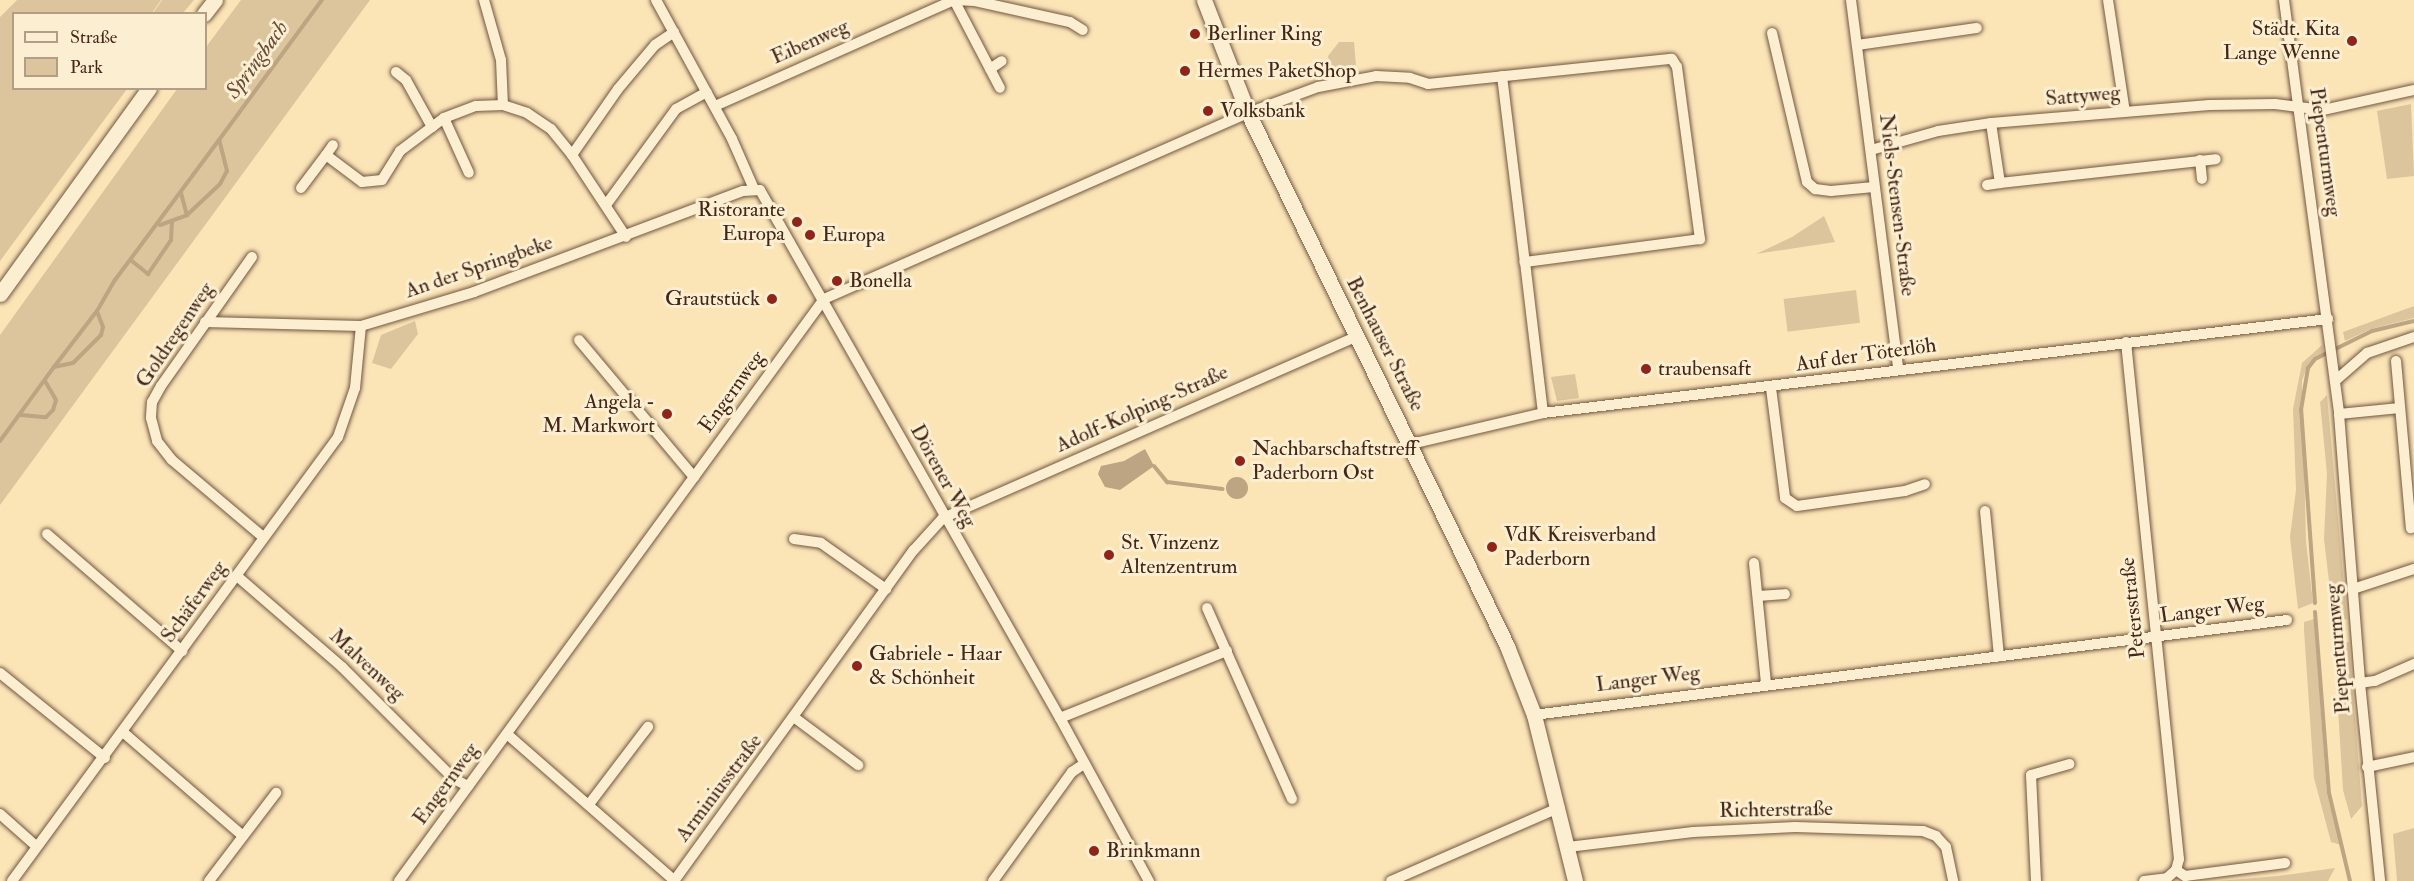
<!DOCTYPE html>
<html>
<head>
<meta charset="utf-8">
<style>
	body { margin:0 }
	#map { position:relative; width:2414px; height:881px; overflow:hidden; background:#fbe5b7; font-family:"IM FELL Double Pica",serif }
	div>[style] { position:absolute }
	[style*='--x'] { left:calc(var(--x)*1px); top:calc(var(--y)*1px); width:calc(var(--w)*1px); rotate:calc(var(--a)*1deg) }
	.green>* { inset:0; background:#dcc59c; transform-origin:0 0 }
	.water>* { inset:0; background:#bda482 }
	.round { border-radius:50% }
	.stream>* { height:4px; margin:-2px; padding:0 2px; transform-origin:2px; border-radius:2px; background:#bda482 }
	.roads { filter:drop-shadow(0 0 2px #725641) drop-shadow(0 0 2px #725641) }
	.minor>* { height:10px; margin:-5px; padding:0 5px; transform-origin:5px; border-radius:5px; background:#fceed0 }
	.secondary>* { height:15px; margin:-7.5px; padding:0 7.5px; transform-origin:7.5px; border-radius:7.5px; background:#fceed0 }
	.dots>* { width:16px; height:16px; translate:-50% -50%; box-sizing:border-box; border:3px solid #fceed0; border-radius:50% }
	span { translate:-50% -50%; white-space:nowrap; text-align:center; line-height:1.15; -webkit-text-stroke:6px #fceed0; paint-order:stroke }
	.poi-label { font-size:21px; color:#44261a }
	.right { translate:-100% -50%; text-align:right }
	.left { translate:0 -50%; text-align:left }
	.street-label { font-size:21px; color:#44261a }
	.water-label { font-size:22px; color:#684c39; font-style:italic }
	.legend { position:absolute; left:12px; top:12px; width:195px; height:78px; box-sizing:border-box; background:#fceed0; border:2px solid #b29e87; margin:0; padding:8px 10px; list-style:none; font-size:18px; color:#44261a }
	.legend li { display:flex; align-items:center; gap:12px; height:30px }
	.legend b { width:30px; border:2px solid #b29e87 }
</style>
</head>
<body>
<div id="map">
	<div class="green">
		<div style="clip-path:polygon(17px 0,161px 0,152px 13px,14px 14px,14px 88px,127px 89px,0 261px,0 17px)"></div>
		<div style="clip-path:polygon(162px 0,194px 0,183px 13px,153px 13px)"></div>
		<div style="clip-path:polygon(241px 0,370px 0,0 505px,0 335px,177px 89px,206px 88px,206px 47px)"></div>
		<div style="clip-path:polygon(1339px 42px,1354px 42px,1356px 65px,1330px 69px,1328px 56px)"></div>
		<div style="clip-path:polygon(2411px 104px,2414px 176px,2387px 179px,2377px 111px)"></div>
		<div style="clip-path:polygon(1824px 216px,1835px 242px,1756px 254px,1792px 237px)"></div>
		<div style="left:1856px;top:290px;width:33px;height:73px;rotate:83deg"></div>
		<div style="clip-path:polygon(2414px 306px,2414px 318px,2371px 329px,2345px 341px,2343px 332px)"></div>
		<div style="clip-path:polygon(415px 321px,418px 334px,391px 369px,372px 363px,381px 335px)"></div>
		<div style="clip-path:polygon(2322px 345px,2323px 353px,2307px 367px,2302px 381px,2306px 541px,2313px 603px,2298px 609px,2290px 537px,2296px 490px,2293px 409px,2302px 363px)"></div>
		<div style="clip-path:polygon(1575px 374px,1579px 398px,1557px 401px,1551px 377px)"></div>
		<div style="clip-path:polygon(2327px 395px,2347px 619px,2341px 620px,2332px 607px,2324px 539px,2327px 474px,2320px 402px)"></div>
		<div style="clip-path:polygon(2314px 619px,2327px 794px,2341px 845px,2331px 842px,2314px 778px,2304px 630px,2304px 622px)"></div>
		<div style="clip-path:polygon(2333px 627px,2342px 632px,2344px 642px,2349px 642px,2362px 806px,2351px 819px,2343px 790px)"></div>
		<div style="clip-path:polygon(2414px 828px,2414px 881px,2397px 881px,2393px 834px)"></div>
		<div style="clip-path:polygon(2335px 868px,2328px 881px,2218px 881px,2278px 876px)"></div>
	</div>
	<div class="water">
		<div style="clip-path:polygon(1145px 449px,1154px 466px,1120px 490px,1105px 487px,1098px 474px,1101px 466px,1124px 461px)"></div>
		<div class="round" style="left:1226px;top:477px;width:22px;height:22px"></div>
	</div>
	<div class="stream">
		<div style="--x:181;--y:193;--w:23;--a:75"></div>
		<div style="--x:160;--y:225;--w:29;--a:-20"></div>
		<div style="--x:187;--y:215;--w:45;--a:-43.2"></div>
		<div style="--x:220;--y:184;--w:15;--a:-62"></div>
		<div style="--x:227;--y:171;--w:32;--a:-104"></div>
		<div style="--x:219;--y:140;--w:174;--a:-53.7"></div>
		<div style="--x:132;--y:261;--w:21;--a:39"></div>
		<div style="--x:148;--y:274;--w:41;--a:-55.9"></div>
		<div style="--x:171;--y:240;--w:17;--a:-87"></div>
		<div style="--x:54;--y:367;--w:69;--a:-52.6"></div>
		<div style="--x:21;--y:415;--w:25;--a:5"></div>
		<div style="--x:46;--y:417;--w:10;--a:-45"></div>
		<div style="--x:53;--y:410;--w:10;--a:-73"></div>
		<div style="--x:56;--y:400;--w:22;--a:-120"></div>
		<div style="--x:0;--y:441;--w:92;--a:-53.9"></div>
		<div style="--x:54;--y:367;--w:19;--a:-12"></div>
		<div style="--x:73;--y:363;--w:40;--a:-45"></div>
		<div style="--x:101;--y:335;--w:8;--a:-76"></div>
		<div style="--x:103;--y:327;--w:17;--a:-111"></div>
		<div style="--x:97;--y:311;--w:36;--a:-60"></div>
		<div style="--x:115;--y:280;--w:174;--a:-53.4"></div>
		<div style="--x:1154;--y:466;--w:21;--a:51"></div>
		<div style="--x:1167;--y:482;--w:56;--a:7.1"></div>
		<div style="--x:2315;--y:603;--w:194;--a:-94.1"></div>
		<div style="--x:2301;--y:410;--w:43;--a:-80.5"></div>
		<div style="--x:2308;--y:368;--w:11;--a:-52"></div>
		<div style="--x:2315;--y:359;--w:64;--a:-26.2"></div>
		<div style="--x:2372;--y:331;--w:43;--a:-13.4"></div>
		<div style="--x:2315;--y:612;--w:182;--a:85.6"></div>
		<div style="--x:2329;--y:793;--w:90;--a:76.6"></div>
	</div>
	<div class="roads">
		<div class="minor">
			<div style="--x:484;--y:0;--w:62;--a:74.2"></div>
			<div style="--x:501;--y:60;--w:45;--a:87.5"></div>
			<div style="--x:656;--y:0;--w:158;--a:61.3"></div>
			<div style="--x:732;--y:139;--w:55;--a:66.3"></div>
			<div style="--x:954;--y:0;--w:99;--a:62.4"></div>
			<div style="--x:1851;--y:0;--w:372;--a:82.7"></div>
			<div style="--x:2108;--y:0;--w:113;--a:81.4"></div>
			<div style="--x:2284;--y:0;--w:418;--a:82.4"></div>
			<div style="--x:2339;--y:414;--w:270;--a:85.5"></div>
			<div style="--x:2360;--y:683;--w:199;--a:84.2"></div>
			<div style="--x:1772;--y:33;--w:153;--a:76.8"></div>
			<div style="--x:1807;--y:182;--w:11;--a:41"></div>
			<div style="--x:1815;--y:189;--w:16;--a:7"></div>
			<div style="--x:1831;--y:191;--w:43;--a:-5.3"></div>
			<div style="--x:1857;--y:45;--w:121;--a:-8.1"></div>
			<div style="--x:990;--y:69;--w:14;--a:-34"></div>
			<div style="--x:396;--y:72;--w:13;--a:39"></div>
			<div style="--x:406;--y:80;--w:54;--a:61"></div>
			<div style="--x:1502;--y:76;--w:187;--a:83"></div>
			<div style="--x:715;--y:106;--w:261;--a:-23.9"></div>
			<div style="--x:954;--y:0;--w:21;--a:3"></div>
			<div style="--x:975;--y:1;--w:97;--a:12.5"></div>
			<div style="--x:1070;--y:22;--w:15;--a:32"></div>
			<div style="--x:444;--y:118;--w:60;--a:65.6"></div>
			<div style="--x:1991;--y:123;--w:61;--a:81.5"></div>
			<div style="--x:2000;--y:183;--w:217;--a:-6.3"></div>
			<div style="--x:1871;--y:150;--w:70;--a:-15.8"></div>
			<div style="--x:1938;--y:131;--w:54;--a:-8.6"></div>
			<div style="--x:1991;--y:123;--w:219;--a:-4.7"></div>
			<div style="--x:2209;--y:105;--w:66;--a:-0.9"></div>
			<div style="--x:2275;--y:104;--w:48;--a:7.1"></div>
			<div style="--x:2323;--y:110;--w:93;--a:-12.4"></div>
			<div style="--x:326;--y:155;--w:12;--a:-55"></div>
			<div style="--x:572;--y:155;--w:80;--a:-55.1"></div>
			<div style="--x:618;--y:89;--w:57;--a:-49.9"></div>
			<div style="--x:655;--y:45;--w:23;--a:-34"></div>
			<div style="--x:2200;--y:160;--w:19;--a:84"></div>
			<div style="--x:1987;--y:185;--w:13;--a:-9"></div>
			<div style="--x:301;--y:188;--w:41;--a:-52.9"></div>
			<div style="--x:326;--y:155;--w:45;--a:36.9"></div>
			<div style="--x:362;--y:182;--w:20;--a:-6"></div>
			<div style="--x:382;--y:180;--w:34;--a:-58"></div>
			<div style="--x:400;--y:151;--w:55;--a:-36.9"></div>
			<div style="--x:444;--y:118;--w:34;--a:-21"></div>
			<div style="--x:476;--y:106;--w:27;--a:-2"></div>
			<div style="--x:503;--y:105;--w:25;--a:18"></div>
			<div style="--x:527;--y:113;--w:29;--a:34"></div>
			<div style="--x:551;--y:129;--w:33;--a:51"></div>
			<div style="--x:572;--y:155;--w:98;--a:56.6"></div>
			<div style="--x:606;--y:205;--w:119;--a:-53.9"></div>
			<div style="--x:676;--y:109;--w:35;--a:-29"></div>
			<div style="--x:252;--y:257;--w:158;--a:125.2"></div>
			<div style="--x:161;--y:386;--w:18;--a:119"></div>
			<div style="--x:152;--y:402;--w:16;--a:94"></div>
			<div style="--x:151;--y:418;--w:24;--a:75"></div>
			<div style="--x:157;--y:441;--w:24;--a:52"></div>
			<div style="--x:172;--y:460;--w:119;--a:40.2"></div>
			<div style="--x:205;--y:322;--w:156;--a:1.5"></div>
			<div style="--x:361;--y:326;--w:118;--a:-16.7"></div>
			<div style="--x:474;--y:292;--w:287;--a:-20.6"></div>
			<div style="--x:743;--y:191;--w:17;--a:-3"></div>
			<div style="--x:760;--y:190;--w:607;--a:60.4"></div>
			<div style="--x:1060;--y:718;--w:186;--a:61.4"></div>
			<div style="--x:579;--y:340;--w:179;--a:50"></div>
			<div style="--x:2126;--y:342;--w:520;--a:84.15"></div>
			<div style="--x:2179;--y:859;--w:11;--a:105"></div>
			<div style="--x:2396;--y:361;--w:168;--a:84.9"></div>
			<div style="--x:2335;--y:381;--w:43;--a:-41.2"></div>
			<div style="--x:2367;--y:353;--w:50;--a:-18.8"></div>
			<div style="--x:1771;--y:388;--w:111;--a:82.7"></div>
			<div style="--x:1785;--y:498;--w:14;--a:34"></div>
			<div style="--x:1797;--y:506;--w:109;--a:-7.9"></div>
			<div style="--x:1905;--y:491;--w:21;--a:-19"></div>
			<div style="--x:2339;--y:414;--w:61;--a:-5.6"></div>
			<div style="--x:1411;--y:444;--w:136;--a:-13.2"></div>
			<div style="--x:1543;--y:413;--w:791;--a:-6.83"></div>
			<div style="--x:1985;--y:511;--w:146;--a:84.5"></div>
			<div style="--x:47;--y:534;--w:179;--a:40.9"></div>
			<div style="--x:794;--y:539;--w:27;--a:8"></div>
			<div style="--x:821;--y:543;--w:80;--a:35.3"></div>
			<div style="--x:1754;--y:563;--w:122;--a:84.3"></div>
			<div style="--x:237;--y:576;--w:139;--a:40.9"></div>
			<div style="--x:342;--y:667;--w:158;--a:45"></div>
			<div style="--x:454;--y:779;--w:16;--a:27"></div>
			<div style="--x:2353;--y:589;--w:64;--a:-18.2"></div>
			<div style="--x:1758;--y:596;--w:27;--a:-4"></div>
			<div style="--x:1207;--y:608;--w:209;--a:66"></div>
			<div style="--x:0;--y:673;--w:135;--a:39"></div>
			<div style="--x:2360;--y:683;--w:15;--a:-8"></div>
			<div style="--x:2375;--y:681;--w:43;--a:-23.6"></div>
			<div style="--x:1534;--y:715;--w:759;--a:-7.19"></div>
			<div style="--x:795;--y:718;--w:79;--a:36.7"></div>
			<div style="--x:1060;--y:718;--w:180;--a:-21.9"></div>
			<div style="--x:124;--y:733;--w:157;--a:40.9"></div>
			<div style="--x:507;--y:734;--w:222;--a:41.2"></div>
			<div style="--x:2367;--y:767;--w:48;--a:-12"></div>
			<div style="--x:590;--y:803;--w:96;--a:-52.7"></div>
			<div style="--x:0;--y:814;--w:48;--a:41.6"></div>
			<div style="--x:1568;--y:847;--w:126;--a:-6.8"></div>
			<div style="--x:1693;--y:832;--w:102;--a:-2.8"></div>
			<div style="--x:1795;--y:827;--w:128;--a:1.8"></div>
			<div style="--x:1923;--y:831;--w:14;--a:21"></div>
			<div style="--x:1936;--y:836;--w:15;--a:48"></div>
			<div style="--x:1946;--y:847;--w:35;--a:78"></div>
			<div style="--x:2176;--y:870;--w:11;--a:34"></div>
			<div style="--x:2185;--y:876;--w:101;--a:-7.4"></div>
			<div style="--x:12;--y:881;--w:551;--a:-53.71"></div>
			<div style="--x:338;--y:437;--w:52;--a:-70.9"></div>
			<div style="--x:355;--y:388;--w:62;--a:-84.5"></div>
			<div style="--x:209;--y:881;--w:111;--a:-52.7"></div>
			<div style="--x:399;--y:881;--w:721;--a:-53.86"></div>
			<div style="--x:824;--y:299;--w:463;--a:-23.7"></div>
			<div style="--x:1248;--y:113;--w:75;--a:-20.4"></div>
			<div style="--x:1318;--y:87;--w:59;--a:-10.7"></div>
			<div style="--x:1376;--y:76;--w:34;--a:3"></div>
			<div style="--x:1410;--y:78;--w:19;--a:18"></div>
			<div style="--x:1428;--y:84;--w:245;--a:-5.9"></div>
			<div style="--x:1672;--y:59;--w:9;--a:58"></div>
			<div style="--x:1677;--y:67;--w:174;--a:82.4"></div>
			<div style="--x:1700;--y:239;--w:177;--a:172.5"></div>
			<div style="--x:1525;--y:262;--w:152;--a:83.2"></div>
			<div style="--x:674;--y:881;--w:409;--a:-54.1"></div>
			<div style="--x:914;--y:550;--w:43;--a:-47.8"></div>
			<div style="--x:943;--y:518;--w:451;--a:-23.7"></div>
			<div style="--x:993;--y:881;--w:135;--a:-54.1"></div>
			<div style="--x:1072;--y:772;--w:14;--a:-34"></div>
			<div style="--x:1391;--y:881;--w:184;--a:-23.6"></div>
			<div style="--x:2036;--y:881;--w:106;--a:-92.7"></div>
			<div style="--x:2031;--y:775;--w:40;--a:-16"></div>
			<div style="--x:2144;--y:881;--w:23;--a:-7"></div>
			<div style="--x:2167;--y:878;--w:12;--a:-42"></div>
		</div>
		<div class="secondary">
			<div style="--x:1204;--y:0;--w:121;--a:68.7"></div>
			<div style="--x:1248;--y:113;--w:593;--a:64.08"></div>
			<div style="--x:1507;--y:646;--w:74;--a:68.6"></div>
			<div style="--x:1534;--y:715;--w:171;--a:76.1"></div>
			<div style="--x:204;--y:14;--w:18;--a:-52"></div>
			<div style="--x:0;--y:294;--w:254;--a:-54.1"></div>
		</div>
	</div>
	<div class="dots">
		<div style="left:1195px;top:34px;background:#8f2418"></div>
		<div style="left:2352px;top:41px;background:#8f2418"></div>
		<div style="left:1185px;top:71px;background:#8f2418"></div>
		<div style="left:1208px;top:111px;background:#8f2418"></div>
		<div style="left:797px;top:222px;background:#8f2418"></div>
		<div style="left:810px;top:235px;background:#8f2418"></div>
		<div style="left:837px;top:281px;background:#8f2418"></div>
		<div style="left:772px;top:299px;background:#8f2418"></div>
		<div style="left:1646px;top:369px;background:#8f2418"></div>
		<div style="left:667px;top:414px;background:#8f2418"></div>
		<div style="left:1240px;top:461px;background:#8f2418"></div>
		<div style="left:1492px;top:547px;background:#8f2418"></div>
		<div style="left:1109px;top:555px;background:#8f2418"></div>
		<div style="left:857px;top:666px;background:#8f2418"></div>
		<div style="left:1094px;top:851px;background:#8f2418"></div>
	</div>
	<div class="poi-label">
		<span class="right" style="left:2340px;top:41px">Städt. Kita<br>Lange Wenne</span>
		<span class="left" style="left:1207px;top:34px">Berliner Ring</span>
		<span class="left" style="left:1197px;top:71px">Hermes PaketShop</span>
		<span class="left" style="left:1220px;top:111px">Volksbank</span>
		<span class="right" style="left:785px;top:222px">Ristorante<br>Europa</span>
		<span class="left" style="left:822px;top:235px">Europa</span>
		<span class="left" style="left:849px;top:281px">Bonella</span>
		<span class="right" style="left:760px;top:299px">Grautstück</span>
		<span class="left" style="left:1658px;top:369px">traubensaft</span>
		<span class="right" style="left:655px;top:414px">Angela -<br>M. Markwort</span>
		<span class="left" style="left:1252px;top:461px">Nachbarschaftstreff<br>Paderborn Ost</span>
		<span class="left" style="left:1504px;top:547px">VdK Kreisverband<br>Paderborn</span>
		<span class="left" style="left:1121px;top:555px">St. Vinzenz<br>Altenzentrum</span>
		<span class="left" style="left:869px;top:666px">Gabriele - Haar<br>&amp; Schönheit</span>
		<span class="left" style="left:1106px;top:851px">Brinkmann</span>
	</div>
	<div class="street-label">
		<span style="left:810px;top:42px;rotate:-24deg">Eibenweg</span>
		<span style="left:2083px;top:96px;rotate:-5deg">Sattyweg</span>
		<span style="left:2325px;top:152px;rotate:82deg">Piepenturmweg</span>
		<span style="left:1897px;top:205px;rotate:83deg">Niels-Stensen-Straße</span>
		<span style="left:479px;top:267px;rotate:-19deg">An der Springbeke</span>
		<span style="left:175px;top:335px;rotate:-56deg">Goldregenweg</span>
		<span style="left:1385px;top:344px;rotate:63deg">Benhauser Straße</span>
		<span style="left:1866px;top:355px;rotate:-8deg">Auf der Töterlöh</span>
		<span style="left:732px;top:392px;rotate:-54deg">Engernweg</span>
		<span style="left:1142px;top:409px;rotate:-24deg">Adolf-Kolping-Straße</span>
		<span style="left:943px;top:476px;rotate:61deg">Dörener Weg</span>
		<span style="left:194px;top:602px;rotate:-54deg">Schäferweg</span>
		<span style="left:2133px;top:608px;rotate:-96deg">Petersstraße</span>
		<span style="left:2212px;top:610px;rotate:-7deg">Langer Weg</span>
		<span style="left:2338px;top:649px;rotate:-95deg">Piepenturmweg</span>
		<span style="left:367px;top:665px;rotate:43deg">Malvenweg</span>
		<span style="left:1648px;top:679px;rotate:-7deg">Langer Weg</span>
		<span style="left:446px;top:784px;rotate:-54deg">Engernweg</span>
		<span style="left:719px;top:788px;rotate:-53deg">Arminiusstraße</span>
		<span style="left:1776px;top:810px;rotate:-1deg">Richterstraße</span>
	</div>
	<div class="water-label">
		<span style="left:257px;top:60px;rotate:-54deg">Springbach</span>
	</div>
	<ul class="legend">
	<li><b style="height:8px;background:#fceed0"></b>Straße</li>
	<li><b style="height:16px;background:#dcc59c"></b>Park</li>
	</ul>
</div>
</body>
</html>
